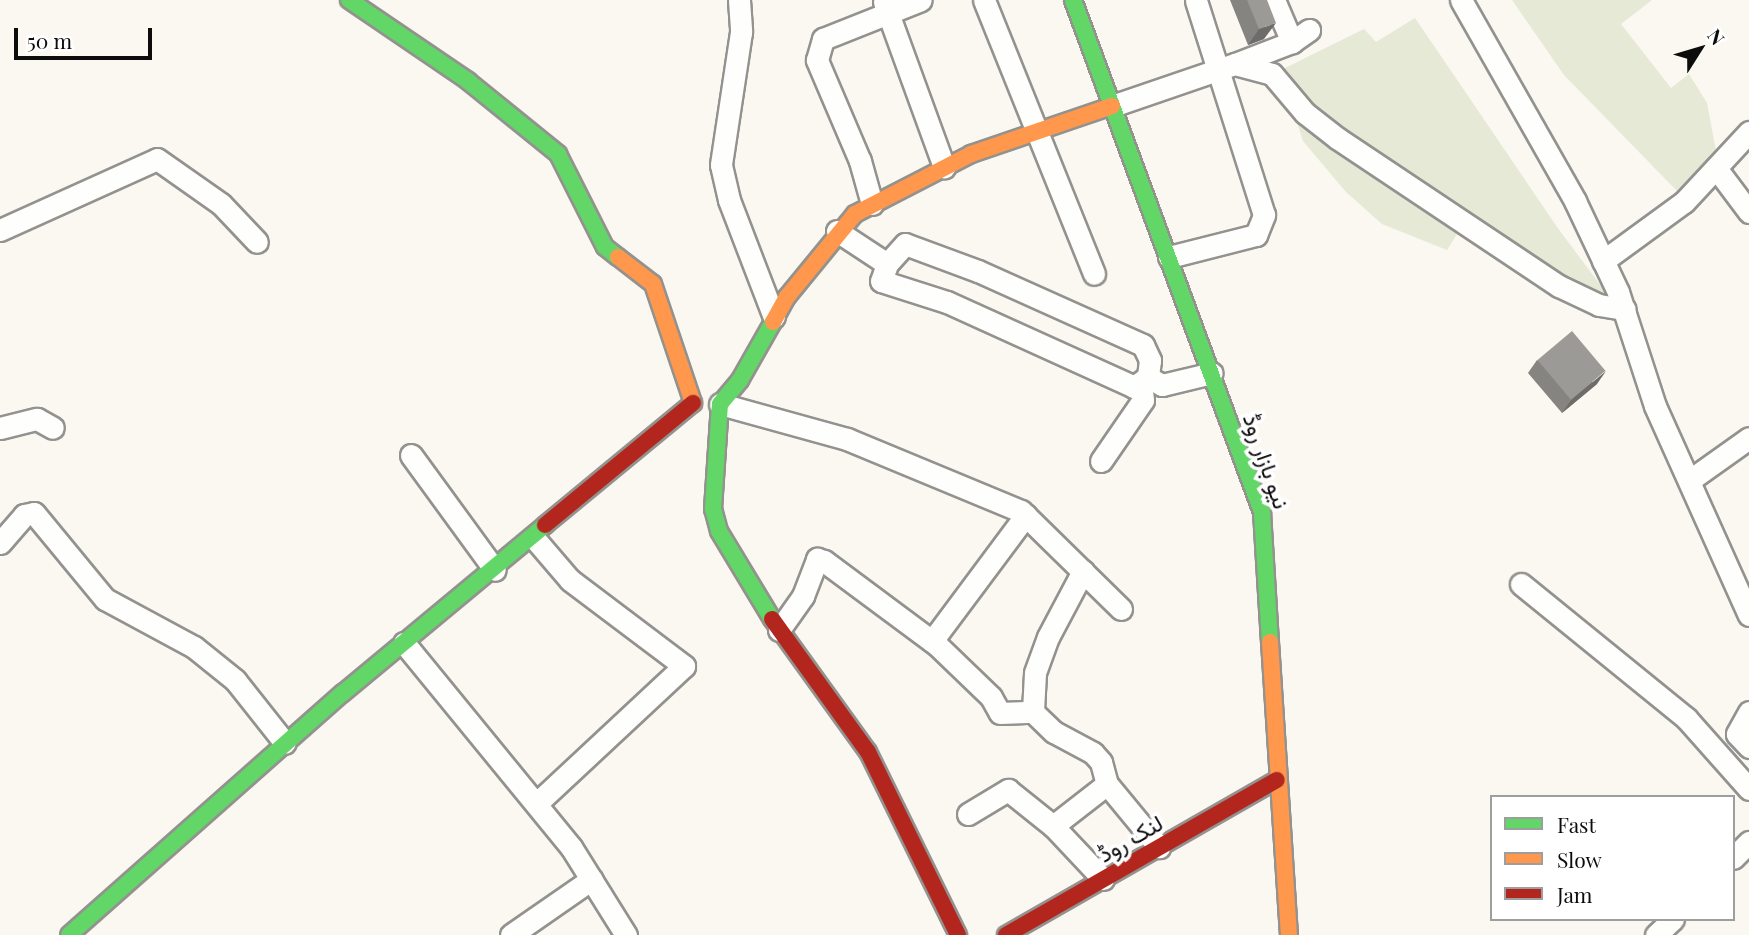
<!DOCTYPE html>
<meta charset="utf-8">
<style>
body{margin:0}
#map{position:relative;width:1749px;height:935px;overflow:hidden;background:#faf8f0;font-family:"Playfair Display",Vazirmatn,serif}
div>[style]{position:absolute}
.cemetery>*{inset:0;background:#e5e9d5}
.roads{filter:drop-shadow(2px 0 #93928f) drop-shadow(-2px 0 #93928f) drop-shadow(0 2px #93928f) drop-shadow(0 -2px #93928f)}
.street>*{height:21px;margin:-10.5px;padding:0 10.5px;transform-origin:10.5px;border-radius:10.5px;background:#fefefd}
.fast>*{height:16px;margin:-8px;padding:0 8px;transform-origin:8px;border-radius:8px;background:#63d668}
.slow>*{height:16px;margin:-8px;padding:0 8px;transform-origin:8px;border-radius:8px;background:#ff974d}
.jam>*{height:16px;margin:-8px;padding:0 8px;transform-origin:8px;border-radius:8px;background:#b3261e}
.wall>*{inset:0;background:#868481}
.shaded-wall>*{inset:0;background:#6d6c69}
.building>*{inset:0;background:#9c9a96;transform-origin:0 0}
span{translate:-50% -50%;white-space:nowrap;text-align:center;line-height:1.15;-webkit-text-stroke:7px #fff;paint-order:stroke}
.street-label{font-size:23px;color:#0c0c0c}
.legend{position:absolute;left:1490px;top:795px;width:245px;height:126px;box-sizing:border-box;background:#fff;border:2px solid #9e9e9e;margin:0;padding:9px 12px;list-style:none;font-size:21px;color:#0c0c0c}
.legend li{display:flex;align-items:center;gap:14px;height:35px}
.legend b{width:35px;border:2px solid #9e9e9e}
.north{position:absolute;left:1665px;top:14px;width:70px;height:70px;-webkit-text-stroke:5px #fff;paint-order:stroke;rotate:53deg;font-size:19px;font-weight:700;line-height:28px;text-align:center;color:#0c0c0c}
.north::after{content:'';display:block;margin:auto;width:24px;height:32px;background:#0c0c0c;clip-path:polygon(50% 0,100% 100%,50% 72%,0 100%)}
.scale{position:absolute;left:14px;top:28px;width:138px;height:32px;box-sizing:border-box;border:4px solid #0c0c0c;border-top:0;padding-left:9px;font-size:21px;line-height:24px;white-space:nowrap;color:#0c0c0c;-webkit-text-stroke:5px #fff;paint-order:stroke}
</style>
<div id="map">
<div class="cemetery">
<i style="clip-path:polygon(1512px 0,1652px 0,1621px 24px,1671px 88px,1689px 74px,1707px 103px,1716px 151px,1678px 192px,1564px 75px)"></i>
<i style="clip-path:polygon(1415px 18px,1557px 227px,1607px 294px,1597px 299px,1465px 217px,1312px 107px,1281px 70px,1364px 29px,1376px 42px)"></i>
<i style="clip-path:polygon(1294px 113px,1312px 133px,1462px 226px,1447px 250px,1382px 224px,1346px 192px,1303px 141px)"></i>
</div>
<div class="roads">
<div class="street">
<i style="left:739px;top:0;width:32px;rotate:86deg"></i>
<i style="left:741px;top:32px;width:134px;rotate:98.6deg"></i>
<i style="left:721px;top:165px;width:36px;rotate:77deg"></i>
<i style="left:729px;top:200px;width:125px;rotate:69deg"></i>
<i style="left:984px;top:0;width:295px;rotate:68.1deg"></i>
<i style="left:1274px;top:0;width:46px;rotate:66.8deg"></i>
<i style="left:1461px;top:0;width:231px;rotate:60.4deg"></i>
<i style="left:1575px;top:201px;width:101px;rotate:64.7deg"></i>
<i style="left:1618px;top:292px;width:120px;rotate:72deg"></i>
<i style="left:1655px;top:406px;width:229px;rotate:65.8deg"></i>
<i style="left:884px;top:2px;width:176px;rotate:70deg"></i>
<i style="left:1235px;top:64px;width:38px;rotate:15deg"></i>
<i style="left:1272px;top:74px;width:51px;rotate:49.8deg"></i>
<i style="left:1305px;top:113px;width:41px;rotate:38deg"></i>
<i style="left:1337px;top:138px;width:267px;rotate:33.7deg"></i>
<i style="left:1559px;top:286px;width:44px;rotate:25.4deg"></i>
<i style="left:1599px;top:305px;width:26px;rotate:9deg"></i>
<i style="left:1112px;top:106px;width:130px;rotate:-18.9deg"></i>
<i style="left:1235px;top:64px;width:61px;rotate:-21.1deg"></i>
<i style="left:1292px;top:42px;width:21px;rotate:-35deg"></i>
<i style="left:1716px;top:168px;width:55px;rotate:53.1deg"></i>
<i style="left:872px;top:204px;width:45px;rotate:-105.6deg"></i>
<i style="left:860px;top:161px;width:110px;rotate:-113.1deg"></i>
<i style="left:817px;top:60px;width:22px;rotate:-74deg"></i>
<i style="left:823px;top:39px;width:105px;rotate:-21.7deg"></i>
<i style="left:0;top:230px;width:172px;rotate:-24.3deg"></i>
<i style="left:157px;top:159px;width:78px;rotate:35.1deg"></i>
<i style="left:221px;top:204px;width:52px;rotate:46.5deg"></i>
<i style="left:837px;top:231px;width:60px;rotate:33.4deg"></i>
<i style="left:887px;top:264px;width:27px;rotate:-48deg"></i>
<i style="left:905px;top:244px;width:78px;rotate:20.3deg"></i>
<i style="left:978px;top:271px;width:181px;rotate:24.2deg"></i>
<i style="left:1143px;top:345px;width:17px;rotate:65deg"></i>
<i style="left:1150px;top:360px;width:17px;rotate:97deg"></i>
<i style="left:1148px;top:377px;width:16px;rotate:30deg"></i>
<i style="left:1162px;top:385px;width:51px;rotate:-13.5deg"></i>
<i style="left:1169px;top:257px;width:90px;rotate:-14.2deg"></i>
<i style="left:1256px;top:235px;width:22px;rotate:-68deg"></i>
<i style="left:1264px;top:215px;width:225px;rotate:-107.6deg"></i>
<i style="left:1603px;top:261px;width:100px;rotate:-36.1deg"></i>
<i style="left:1684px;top:202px;width:96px;rotate:-47.1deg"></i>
<i style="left:887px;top:264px;width:18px;rotate:109deg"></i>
<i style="left:881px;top:281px;width:69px;rotate:17.7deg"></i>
<i style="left:947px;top:302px;width:205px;rotate:24.4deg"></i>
<i style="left:1134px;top:387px;width:17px;rotate:-36deg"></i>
<i style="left:720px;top:404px;width:132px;rotate:15.4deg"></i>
<i style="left:847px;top:439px;width:188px;rotate:22.5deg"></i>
<i style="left:1021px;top:511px;width:140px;rotate:44.4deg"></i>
<i style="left:0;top:428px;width:38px;rotate:-14deg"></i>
<i style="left:37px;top:419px;width:18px;rotate:29deg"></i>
<i style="left:411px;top:455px;width:142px;rotate:53.9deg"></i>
<i style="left:1101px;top:461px;width:74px;rotate:-55.5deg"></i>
<i style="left:1143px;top:400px;width:10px;rotate:-96deg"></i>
<i style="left:1142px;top:390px;width:9px;rotate:-159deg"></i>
<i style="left:1690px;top:480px;width:72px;rotate:-35.4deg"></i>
<i style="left:534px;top:538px;width:55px;rotate:49.4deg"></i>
<i style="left:570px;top:580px;width:143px;rotate:37deg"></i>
<i style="left:684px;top:666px;width:202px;rotate:137deg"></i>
<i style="left:0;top:543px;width:37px;rotate:-49deg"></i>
<i style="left:24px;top:515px;width:10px;rotate:-11deg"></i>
<i style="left:34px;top:513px;width:112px;rotate:50.5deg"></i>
<i style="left:105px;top:599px;width:101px;rotate:28.3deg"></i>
<i style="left:194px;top:647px;width:53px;rotate:38.8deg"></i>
<i style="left:235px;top:680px;width:80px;rotate:51.6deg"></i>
<i style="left:1083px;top:571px;width:75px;rotate:117.9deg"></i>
<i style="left:1048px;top:637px;width:38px;rotate:110deg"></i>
<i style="left:1035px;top:673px;width:39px;rotate:93deg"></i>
<i style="left:1033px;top:712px;width:29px;rotate:44deg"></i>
<i style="left:1054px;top:732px;width:44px;rotate:28.3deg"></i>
<i style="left:1093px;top:753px;width:12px;rotate:48deg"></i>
<i style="left:1101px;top:762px;width:23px;rotate:75deg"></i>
<i style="left:1521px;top:584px;width:213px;rotate:39.1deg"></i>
<i style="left:1686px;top:718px;width:95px;rotate:48.4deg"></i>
<i style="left:779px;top:630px;width:42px;rotate:-54.8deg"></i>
<i style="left:803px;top:596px;width:40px;rotate:-69deg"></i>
<i style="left:817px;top:559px;width:7px;rotate:16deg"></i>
<i style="left:824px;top:561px;width:141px;rotate:36.6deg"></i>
<i style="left:937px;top:645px;width:75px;rotate:43.9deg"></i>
<i style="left:991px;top:697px;width:18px;rotate:61deg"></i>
<i style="left:1000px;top:713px;width:33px;rotate:-2deg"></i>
<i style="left:932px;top:641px;width:157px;rotate:-53.3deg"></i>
<i style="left:404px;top:643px;width:264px;rotate:50.7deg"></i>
<i style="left:571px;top:847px;width:104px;rotate:58deg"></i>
<i style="left:1749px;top:712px;width:25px;rotate:119deg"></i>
<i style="left:1737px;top:734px;width:18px;rotate:47deg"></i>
<i style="left:968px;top:814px;width:47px;rotate:-31deg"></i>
<i style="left:1008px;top:790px;width:58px;rotate:38.7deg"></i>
<i style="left:1733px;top:858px;width:23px;rotate:-45deg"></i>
<i style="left:1103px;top:879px;width:73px;rotate:-133.3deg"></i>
<i style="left:1053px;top:826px;width:68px;rotate:-37.9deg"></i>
<i style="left:1107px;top:784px;width:82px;rotate:50.5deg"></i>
<i style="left:511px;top:935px;width:98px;rotate:-34.7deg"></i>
<i style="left:1656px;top:935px;width:23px;rotate:-43deg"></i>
</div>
<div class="fast">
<i style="left:349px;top:0;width:144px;rotate:34.2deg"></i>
<i style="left:468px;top:81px;width:116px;rotate:39deg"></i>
<i style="left:558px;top:154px;width:104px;rotate:63.2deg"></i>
<i style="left:605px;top:247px;width:16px;rotate:38deg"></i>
<i style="left:1073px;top:0;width:546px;rotate:69.74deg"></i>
<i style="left:1262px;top:512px;width:130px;rotate:86.5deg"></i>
<i style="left:772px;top:619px;width:103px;rotate:-121.1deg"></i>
<i style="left:719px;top:531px;width:23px;rotate:-105deg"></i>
<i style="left:713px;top:509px;width:105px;rotate:-86.2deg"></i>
<i style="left:720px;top:404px;width:31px;rotate:-50deg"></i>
<i style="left:740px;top:380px;width:67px;rotate:-60.4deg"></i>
<i style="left:69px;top:935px;width:366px;rotate:-41.5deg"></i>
<i style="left:343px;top:693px;width:263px;rotate:-39.7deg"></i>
</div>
<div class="slow">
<i style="left:618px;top:257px;width:44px;rotate:37.6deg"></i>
<i style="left:653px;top:284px;width:126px;rotate:71.4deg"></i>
<i style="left:773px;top:322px;width:29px;rotate:-61deg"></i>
<i style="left:787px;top:297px;width:107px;rotate:-50.7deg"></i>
<i style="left:855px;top:214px;width:131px;rotate:-27.3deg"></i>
<i style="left:971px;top:154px;width:149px;rotate:-18.8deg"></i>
<i style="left:1270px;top:642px;width:294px;rotate:86.3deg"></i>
</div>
<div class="jam">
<i style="left:545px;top:525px;width:192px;rotate:-39.5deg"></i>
<i style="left:772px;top:619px;width:164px;rotate:54.2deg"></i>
<i style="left:868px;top:752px;width:204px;rotate:63.8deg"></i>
<i style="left:1006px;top:935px;width:312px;rotate:-29.8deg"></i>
</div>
</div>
<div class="wall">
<i style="clip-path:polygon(1230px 0,1267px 0,1264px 39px,1248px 45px)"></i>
<i style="clip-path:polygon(1537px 360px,1597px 384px,1562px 413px,1528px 373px)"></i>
</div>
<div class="shaded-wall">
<i style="clip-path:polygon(1276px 23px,1264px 39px,1248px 45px,1259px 29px)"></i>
<i style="clip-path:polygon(1606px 371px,1597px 384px,1562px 413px,1571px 400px)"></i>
</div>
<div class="building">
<i style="clip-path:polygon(1247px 0,1267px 0,1276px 23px,1259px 29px)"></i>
<i style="left:1572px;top:331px;width:52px;height:45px;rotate:50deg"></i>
</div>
<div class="street-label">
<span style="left:1267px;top:461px;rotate:71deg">نیو بازار روڈ</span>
<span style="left:1130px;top:838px;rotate:-30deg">لنک روڈ</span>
</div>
<ul class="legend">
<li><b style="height:9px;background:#63d668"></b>Fast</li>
<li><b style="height:9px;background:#ff974d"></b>Slow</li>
<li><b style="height:9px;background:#b3261e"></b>Jam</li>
</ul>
<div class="north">N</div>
<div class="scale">50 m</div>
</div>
